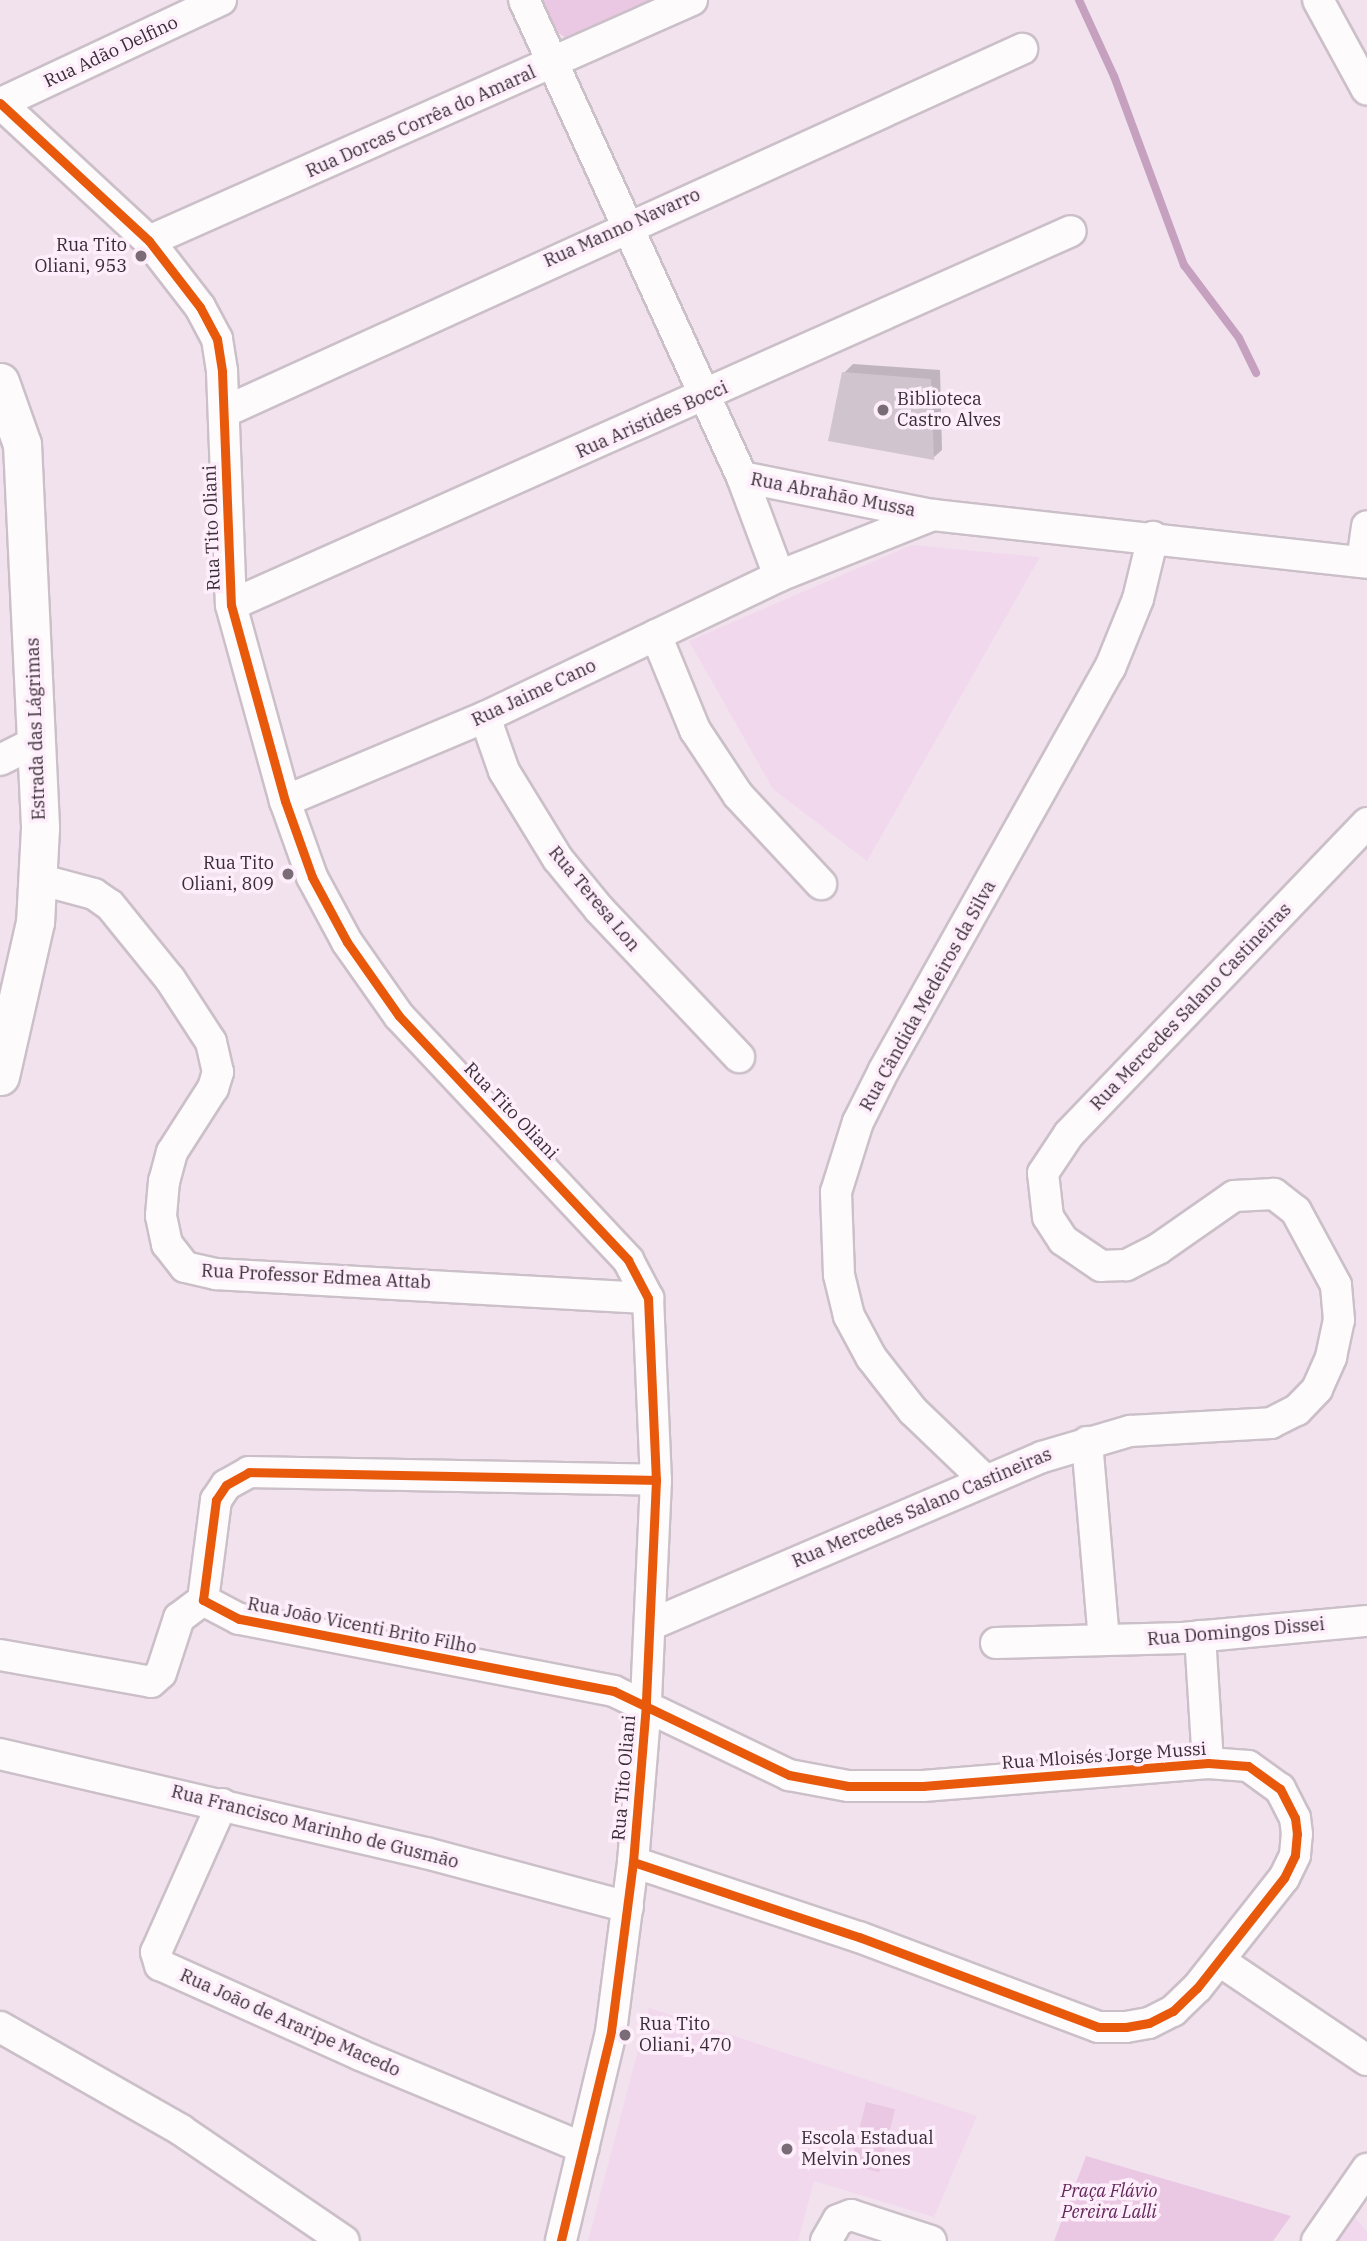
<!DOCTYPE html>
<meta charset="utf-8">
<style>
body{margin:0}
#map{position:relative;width:1367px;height:2241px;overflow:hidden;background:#f1e2ee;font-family:"IBM Plex Serif",serif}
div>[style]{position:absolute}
.built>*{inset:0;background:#f1d8ec}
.green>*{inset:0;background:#eac8e3;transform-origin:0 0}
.shadow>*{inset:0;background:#0003}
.stream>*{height:8px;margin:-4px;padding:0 4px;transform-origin:4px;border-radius:4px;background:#c6a0bf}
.building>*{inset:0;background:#d0c4ce}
.roads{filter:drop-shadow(2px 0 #cbbfc8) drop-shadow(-2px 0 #cbbfc8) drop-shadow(0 2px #cbbfc8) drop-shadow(0 -2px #cbbfc8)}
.minor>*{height:30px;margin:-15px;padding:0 15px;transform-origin:15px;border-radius:15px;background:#fdfbfc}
.major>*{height:37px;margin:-18.5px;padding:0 18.5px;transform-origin:18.5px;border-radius:18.5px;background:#fdfbfc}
.cycleway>*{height:9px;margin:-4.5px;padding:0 4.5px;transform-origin:4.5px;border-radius:4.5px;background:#e8590c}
.dots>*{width:19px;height:19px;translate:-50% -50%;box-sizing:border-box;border:4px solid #feedfa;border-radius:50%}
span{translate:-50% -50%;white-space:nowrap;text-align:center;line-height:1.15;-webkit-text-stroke:7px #feedfa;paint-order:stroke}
.street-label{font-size:18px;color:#382d36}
.poi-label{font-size:18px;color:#382d36}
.right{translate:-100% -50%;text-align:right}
.left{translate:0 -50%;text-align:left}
.park-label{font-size:18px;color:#63285a;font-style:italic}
</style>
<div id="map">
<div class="built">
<i style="clip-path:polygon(912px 545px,1040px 557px,867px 861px,773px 789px,689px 641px)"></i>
<i style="clip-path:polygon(649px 2008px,977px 2116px,934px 2217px,814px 2181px,798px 2241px,588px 2241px)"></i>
<i style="clip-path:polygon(1345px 2205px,1367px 2232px,1367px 2241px,1324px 2241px)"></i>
</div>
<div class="green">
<i style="clip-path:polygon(542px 0,671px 0,570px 41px,557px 32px)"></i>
<i style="left:866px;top:2102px;width:30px;height:65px;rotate:14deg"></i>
<i style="clip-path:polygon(1086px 2156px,1291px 2216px,1273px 2241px,1054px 2241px)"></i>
</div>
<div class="shadow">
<i style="clip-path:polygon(853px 364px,940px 370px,942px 450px,933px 458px,844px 373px)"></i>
</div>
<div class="stream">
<i style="left:1079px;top:0;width:84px;rotate:65.3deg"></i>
<i style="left:1114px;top:76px;width:202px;rotate:69.7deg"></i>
<i style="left:1184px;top:265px;width:91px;rotate:53deg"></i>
<i style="left:1239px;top:338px;width:39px;rotate:64deg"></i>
</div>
<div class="building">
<i style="clip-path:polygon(842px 372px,931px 379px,934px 460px,828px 441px)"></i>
</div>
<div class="roads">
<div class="minor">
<i style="left:524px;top:0;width:524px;rotate:65.44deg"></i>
<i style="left:742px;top:477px;width:195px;rotate:11.3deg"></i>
<i style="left:933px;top:515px;width:437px;rotate:6.3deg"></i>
<i style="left:1318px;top:0;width:102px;rotate:61.4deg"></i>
<i style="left:0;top:103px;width:203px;rotate:42.8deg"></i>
<i style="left:149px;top:241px;width:83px;rotate:52.3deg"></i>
<i style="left:200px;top:307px;width:36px;rotate:62deg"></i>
<i style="left:217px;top:339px;width:33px;rotate:81deg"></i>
<i style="left:222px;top:372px;width:233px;rotate:87.8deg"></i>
<i style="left:231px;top:605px;width:203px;rotate:74.6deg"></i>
<i style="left:285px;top:801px;width:81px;rotate:70.4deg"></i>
<i style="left:312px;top:877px;width:74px;rotate:61.7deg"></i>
<i style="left:347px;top:942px;width:90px;rotate:54.9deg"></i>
<i style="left:399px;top:1016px;width:335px;rotate:46.8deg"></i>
<i style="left:628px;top:1260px;width:43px;rotate:62.2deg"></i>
<i style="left:648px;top:1298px;width:182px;rotate:87.5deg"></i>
<i style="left:656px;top:1480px;width:224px;rotate:92.6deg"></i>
<i style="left:646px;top:1704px;width:159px;rotate:94.7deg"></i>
<i style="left:633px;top:1862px;width:171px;rotate:97.4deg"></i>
<i style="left:611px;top:2032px;width:215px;rotate:103.5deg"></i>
<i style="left:1px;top:103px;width:243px;rotate:-25.1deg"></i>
<i style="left:149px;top:241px;width:594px;rotate:-23.93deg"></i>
<i style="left:224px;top:412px;width:877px;rotate:-24.46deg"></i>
<i style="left:742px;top:477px;width:106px;rotate:69.5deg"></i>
<i style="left:1362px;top:562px;width:36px;rotate:-82deg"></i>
<i style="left:231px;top:605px;width:919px;rotate:-24deg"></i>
<i style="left:656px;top:635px;width:103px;rotate:67.7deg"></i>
<i style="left:695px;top:730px;width:78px;rotate:56.5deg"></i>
<i style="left:738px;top:795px;width:122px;rotate:47deg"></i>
<i style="left:485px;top:717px;width:57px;rotate:70.6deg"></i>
<i style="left:504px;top:771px;width:103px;rotate:58.5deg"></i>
<i style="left:558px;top:859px;width:65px;rotate:50.6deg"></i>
<i style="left:599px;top:909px;width:204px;rotate:46.6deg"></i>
<i style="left:0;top:760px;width:42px;rotate:-26.6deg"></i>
<i style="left:285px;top:801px;width:217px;rotate:-22.8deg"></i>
<i style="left:485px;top:717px;width:326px;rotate:-25.6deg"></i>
<i style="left:779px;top:576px;width:166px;rotate:-21.6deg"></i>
<i style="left:38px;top:879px;width:58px;rotate:15deg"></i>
<i style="left:94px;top:894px;width:19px;rotate:35deg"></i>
<i style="left:110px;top:905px;width:95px;rotate:51deg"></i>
<i style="left:170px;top:979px;width:75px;rotate:56.9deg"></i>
<i style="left:211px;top:1042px;width:31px;rotate:77deg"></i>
<i style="left:218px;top:1072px;width:17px;rotate:107deg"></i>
<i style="left:213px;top:1088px;width:76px;rotate:122.6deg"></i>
<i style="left:172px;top:1152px;width:30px;rotate:105deg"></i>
<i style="left:164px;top:1181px;width:35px;rotate:95deg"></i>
<i style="left:161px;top:1216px;width:29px;rotate:78deg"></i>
<i style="left:167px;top:1244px;width:29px;rotate:52deg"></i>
<i style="left:185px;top:1267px;width:32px;rotate:13deg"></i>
<i style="left:216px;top:1274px;width:433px;rotate:3.2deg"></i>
<i style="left:1087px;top:1442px;width:198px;rotate:85.1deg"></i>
<i style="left:984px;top:1479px;width:98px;rotate:-136.2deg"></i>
<i style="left:913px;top:1411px;width:68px;rotate:-127.9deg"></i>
<i style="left:871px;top:1357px;width:47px;rotate:-118.2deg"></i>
<i style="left:849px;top:1316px;width:42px;rotate:-103.7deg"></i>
<i style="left:839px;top:1275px;width:83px;rotate:-92.1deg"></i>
<i style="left:836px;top:1192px;width:73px;rotate:-72.6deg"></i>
<i style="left:858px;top:1122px;width:58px;rotate:-63.4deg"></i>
<i style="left:884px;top:1070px;width:461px;rotate:-60.7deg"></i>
<i style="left:1110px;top:668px;width:74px;rotate:-67.9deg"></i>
<i style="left:1138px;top:599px;width:64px;rotate:-76.4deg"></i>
<i style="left:650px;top:1625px;width:426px;rotate:-23.2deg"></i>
<i style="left:1042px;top:1457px;width:92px;rotate:-16.5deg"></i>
<i style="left:1130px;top:1431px;width:141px;rotate:-3.2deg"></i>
<i style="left:1271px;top:1423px;width:29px;rotate:-27deg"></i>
<i style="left:1297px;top:1410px;width:29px;rotate:-46deg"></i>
<i style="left:1317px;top:1389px;width:35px;rotate:-66deg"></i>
<i style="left:1331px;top:1357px;width:38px;rotate:-78deg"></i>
<i style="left:1339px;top:1320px;width:35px;rotate:-95deg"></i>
<i style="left:1336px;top:1285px;width:84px;rotate:-118.4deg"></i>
<i style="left:1296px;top:1211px;width:28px;rotate:-142deg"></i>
<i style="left:1274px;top:1194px;width:40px;rotate:177.1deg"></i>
<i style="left:1234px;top:1196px;width:93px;rotate:145.1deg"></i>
<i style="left:1158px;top:1249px;width:36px;rotate:153deg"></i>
<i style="left:1126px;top:1265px;width:25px;rotate:178deg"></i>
<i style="left:1101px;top:1266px;width:46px;rotate:-145.6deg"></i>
<i style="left:1063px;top:1240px;width:27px;rotate:-123deg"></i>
<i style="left:1048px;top:1217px;width:44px;rotate:-96.5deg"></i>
<i style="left:1043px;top:1173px;width:47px;rotate:-56.3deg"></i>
<i style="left:1069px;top:1134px;width:431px;rotate:-46.2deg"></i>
<i style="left:1200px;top:1636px;width:127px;rotate:86.4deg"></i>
<i style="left:996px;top:1643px;width:187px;rotate:-1.5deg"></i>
<i style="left:1183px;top:1638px;width:185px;rotate:-5.3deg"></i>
<i style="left:0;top:1655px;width:153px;rotate:10.1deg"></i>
<i style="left:151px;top:1682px;width:13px;rotate:-42deg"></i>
<i style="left:161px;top:1673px;width:58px;rotate:-71.9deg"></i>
<i style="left:179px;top:1618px;width:30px;rotate:-37deg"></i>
<i style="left:0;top:1754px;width:437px;rotate:13.1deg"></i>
<i style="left:426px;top:1853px;width:209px;rotate:15deg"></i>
<i style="left:222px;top:1804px;width:162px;rotate:114deg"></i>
<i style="left:156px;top:1952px;width:14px;rotate:73deg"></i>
<i style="left:160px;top:1965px;width:219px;rotate:24.2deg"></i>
<i style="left:360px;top:2055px;width:242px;rotate:22.6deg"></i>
<i style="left:633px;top:1862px;width:238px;rotate:18.4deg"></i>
<i style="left:859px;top:1937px;width:255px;rotate:20.6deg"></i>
<i style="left:1098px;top:2027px;width:28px"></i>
<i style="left:1126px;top:2027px;width:23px;rotate:-10deg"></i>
<i style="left:1149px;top:2023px;width:27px;rotate:-27deg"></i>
<i style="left:1173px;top:2011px;width:33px;rotate:-44deg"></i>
<i style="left:1197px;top:1988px;width:140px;rotate:-51.7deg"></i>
<i style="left:1284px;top:1878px;width:25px;rotate:-64deg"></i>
<i style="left:1295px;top:1855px;width:21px;rotate:-85deg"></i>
<i style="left:1297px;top:1834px;width:16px;rotate:-97deg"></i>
<i style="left:1295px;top:1818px;width:33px;rotate:-117deg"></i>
<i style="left:1280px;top:1789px;width:39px;rotate:-144deg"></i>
<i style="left:1248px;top:1766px;width:40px;rotate:-175.7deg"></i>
<i style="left:1208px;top:1763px;width:286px;rotate:175.4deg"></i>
<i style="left:923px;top:1786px;width:75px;rotate:180deg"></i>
<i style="left:848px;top:1786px;width:60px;rotate:-169.4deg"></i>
<i style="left:789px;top:1775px;width:194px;rotate:-154.4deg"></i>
<i style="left:614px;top:1691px;width:382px;rotate:-169.1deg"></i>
<i style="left:239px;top:1619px;width:41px;rotate:-152.2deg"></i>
<i style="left:203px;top:1600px;width:101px;rotate:-82.6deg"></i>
<i style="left:216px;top:1500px;width:18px;rotate:-56deg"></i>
<i style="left:226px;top:1485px;width:26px;rotate:-29deg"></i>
<i style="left:249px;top:1472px;width:407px;rotate:1.1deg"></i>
<i style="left:1220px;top:1961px;width:177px;rotate:34deg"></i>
<i style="left:0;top:2027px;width:208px;rotate:29.6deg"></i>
<i style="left:181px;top:2130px;width:197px;rotate:34.3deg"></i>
<i style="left:826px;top:2241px;width:24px;rotate:-60deg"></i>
<i style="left:838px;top:2220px;width:14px;rotate:-21deg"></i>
<i style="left:851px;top:2215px;width:84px;rotate:18deg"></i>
<i style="left:1317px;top:2241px;width:88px;rotate:-55.2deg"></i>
</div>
<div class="major">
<i style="left:0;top:382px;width:66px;rotate:70.5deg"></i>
<i style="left:22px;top:444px;width:384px;rotate:87.3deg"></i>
<i style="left:40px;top:828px;width:94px;rotate:93deg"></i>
<i style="left:35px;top:922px;width:158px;rotate:102.8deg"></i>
</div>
</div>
<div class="cycleway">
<i style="left:0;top:103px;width:203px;rotate:42.8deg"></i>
<i style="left:149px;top:241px;width:83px;rotate:52.3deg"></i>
<i style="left:200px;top:307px;width:36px;rotate:62deg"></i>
<i style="left:217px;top:339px;width:33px;rotate:81deg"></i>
<i style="left:222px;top:372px;width:233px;rotate:87.8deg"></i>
<i style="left:231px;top:605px;width:203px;rotate:74.6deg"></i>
<i style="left:285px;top:801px;width:81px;rotate:70.4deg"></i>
<i style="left:312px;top:877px;width:74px;rotate:61.7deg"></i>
<i style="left:347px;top:942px;width:90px;rotate:54.9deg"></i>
<i style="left:399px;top:1016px;width:335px;rotate:46.8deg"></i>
<i style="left:628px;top:1260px;width:43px;rotate:62.2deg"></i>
<i style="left:648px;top:1298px;width:182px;rotate:87.5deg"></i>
<i style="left:656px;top:1480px;width:224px;rotate:92.6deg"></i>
<i style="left:646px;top:1704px;width:159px;rotate:94.7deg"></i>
<i style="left:633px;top:1862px;width:171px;rotate:97.4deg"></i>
<i style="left:611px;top:2032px;width:215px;rotate:103.5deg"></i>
<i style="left:633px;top:1862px;width:238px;rotate:18.4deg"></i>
<i style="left:859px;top:1937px;width:255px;rotate:20.6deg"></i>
<i style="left:1098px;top:2027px;width:28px"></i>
<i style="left:1126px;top:2027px;width:23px;rotate:-10deg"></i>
<i style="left:1149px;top:2023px;width:27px;rotate:-27deg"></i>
<i style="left:1173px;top:2011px;width:33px;rotate:-44deg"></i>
<i style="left:1197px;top:1988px;width:140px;rotate:-51.7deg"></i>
<i style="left:1284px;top:1878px;width:25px;rotate:-64deg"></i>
<i style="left:1295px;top:1855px;width:21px;rotate:-85deg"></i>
<i style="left:1297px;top:1834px;width:16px;rotate:-97deg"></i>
<i style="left:1295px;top:1818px;width:33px;rotate:-117deg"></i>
<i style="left:1280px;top:1789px;width:39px;rotate:-144deg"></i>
<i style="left:1248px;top:1766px;width:40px;rotate:-175.7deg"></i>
<i style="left:1208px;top:1763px;width:286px;rotate:175.4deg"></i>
<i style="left:923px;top:1786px;width:75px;rotate:180deg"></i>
<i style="left:848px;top:1786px;width:60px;rotate:-169.4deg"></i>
<i style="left:789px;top:1775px;width:194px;rotate:-154.4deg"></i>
<i style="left:614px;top:1691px;width:382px;rotate:-169.1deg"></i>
<i style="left:239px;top:1619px;width:41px;rotate:-152.2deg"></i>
<i style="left:203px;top:1600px;width:101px;rotate:-82.6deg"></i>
<i style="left:216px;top:1500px;width:18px;rotate:-56deg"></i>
<i style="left:226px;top:1485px;width:26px;rotate:-29deg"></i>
<i style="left:249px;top:1472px;width:407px;rotate:1.1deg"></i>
</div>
<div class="dots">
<i style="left:141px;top:256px;background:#796c76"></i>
<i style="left:883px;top:410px;background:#796c76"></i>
<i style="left:288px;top:874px;background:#796c76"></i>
<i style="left:625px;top:2035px;background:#796c76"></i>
<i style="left:787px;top:2149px;background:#796c76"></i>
</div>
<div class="street-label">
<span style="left:111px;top:52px;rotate:-25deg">Rua Adão Delfino</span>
<span style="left:421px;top:122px;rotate:-24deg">Rua Dorcas Corrêa do Amaral</span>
<span style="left:622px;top:228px;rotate:-24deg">Rua Manno Navarro</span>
<span style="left:652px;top:420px;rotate:-24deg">Rua Aristides Bocci</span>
<span style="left:833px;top:495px;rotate:11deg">Rua Abrahão Mussa</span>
<span style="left:212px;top:528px;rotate:-92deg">Rua Tito Oliani</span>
<span style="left:534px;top:693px;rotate:-25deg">Rua Jaime Cano</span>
<span style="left:36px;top:729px;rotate:-92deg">Estrada das Lágrimas</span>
<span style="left:594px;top:899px;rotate:50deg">Rua Teresa Lon</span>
<span style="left:928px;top:996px;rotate:-61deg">Rua Cândida Medeiros da Silva</span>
<span style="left:1191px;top:1007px;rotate:-46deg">Rua Mercedes Salano Castineiras</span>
<span style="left:511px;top:1111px;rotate:46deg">Rua Tito Oliani</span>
<span style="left:316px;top:1277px;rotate:3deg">Rua Professor Edmea Attab</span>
<span style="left:922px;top:1508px;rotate:-23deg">Rua Mercedes Salano Castineiras</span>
<span style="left:362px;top:1626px;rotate:11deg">Rua João Vicenti Brito Filho</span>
<span style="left:1236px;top:1632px;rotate:-5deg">Rua Domingos Dissei</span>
<span style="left:1104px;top:1756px;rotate:-4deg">Rua Mloisés Jorge Mussi</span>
<span style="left:624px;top:1778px;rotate:-85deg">Rua Tito Oliani</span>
<span style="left:315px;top:1827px;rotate:14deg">Rua Francisco Marinho de Gusmão</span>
<span style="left:290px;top:2023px;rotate:24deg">Rua João de Araripe Macedo</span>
</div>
<div class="poi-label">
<span class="right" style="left:127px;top:256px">Rua Tito<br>Oliani, 953</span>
<span class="left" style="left:897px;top:410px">Biblioteca<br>Castro Alves</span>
<span class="right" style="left:274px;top:874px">Rua Tito<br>Oliani, 809</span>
<span class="left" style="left:639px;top:2035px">Rua Tito<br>Oliani, 470</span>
<span class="left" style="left:801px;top:2149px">Escola Estadual<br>Melvin Jones</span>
</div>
<div class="park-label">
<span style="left:1109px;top:2202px">Praça Flávio<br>Pereira Lalli</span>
</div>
</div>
